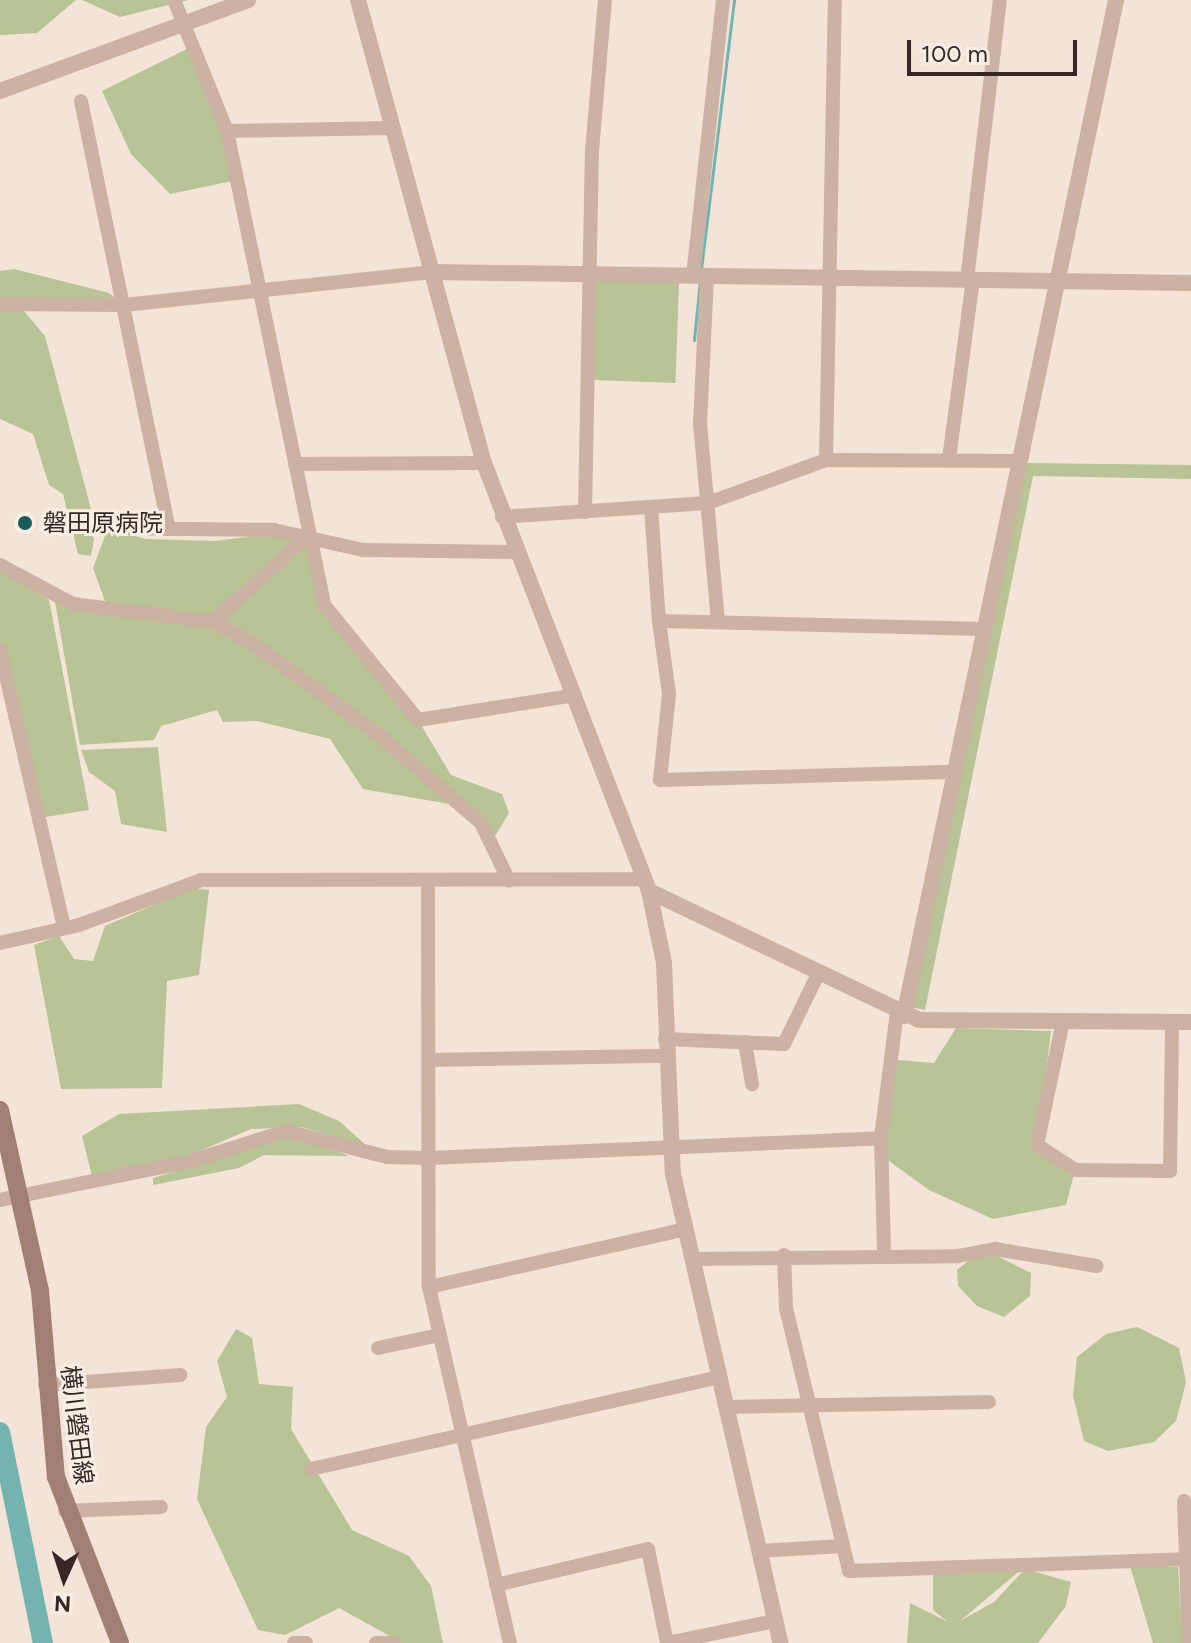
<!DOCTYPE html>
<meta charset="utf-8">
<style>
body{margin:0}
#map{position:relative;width:1191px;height:1643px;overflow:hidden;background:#f3e4d7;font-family:Figtree,"Noto Sans JP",sans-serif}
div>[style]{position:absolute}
.green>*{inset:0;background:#b8c396;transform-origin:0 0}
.stream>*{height:3px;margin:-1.5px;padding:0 1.5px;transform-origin:1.5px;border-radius:1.5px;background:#73b3b1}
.river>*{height:20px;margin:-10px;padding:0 10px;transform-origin:10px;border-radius:10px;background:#73b3b1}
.minor>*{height:14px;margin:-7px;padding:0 7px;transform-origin:7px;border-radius:7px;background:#ccb2a2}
.tertiary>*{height:16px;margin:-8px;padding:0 8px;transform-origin:8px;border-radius:8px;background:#ccb2a2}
.secondary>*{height:18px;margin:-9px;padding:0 9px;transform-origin:9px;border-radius:9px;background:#a08073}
.dots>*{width:22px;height:22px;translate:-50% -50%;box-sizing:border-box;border:4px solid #fbeee4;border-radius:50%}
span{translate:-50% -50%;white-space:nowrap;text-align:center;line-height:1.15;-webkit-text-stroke:6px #fbeee4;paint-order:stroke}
.poi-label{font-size:24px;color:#362925}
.left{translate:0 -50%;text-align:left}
.street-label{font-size:24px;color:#362925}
.north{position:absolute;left:24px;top:1539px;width:80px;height:80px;-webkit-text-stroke:6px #fbeee4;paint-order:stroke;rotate:183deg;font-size:22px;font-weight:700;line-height:32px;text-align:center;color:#362925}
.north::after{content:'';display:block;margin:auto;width:28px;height:36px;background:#362925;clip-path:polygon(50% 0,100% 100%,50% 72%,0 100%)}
.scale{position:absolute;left:907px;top:40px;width:170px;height:36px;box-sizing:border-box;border:4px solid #362925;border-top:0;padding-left:10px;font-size:24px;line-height:28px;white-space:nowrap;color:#362925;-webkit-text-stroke:6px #fbeee4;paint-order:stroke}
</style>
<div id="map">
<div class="green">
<i style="clip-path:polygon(0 0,76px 0,37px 33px,0 35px)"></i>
<i style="clip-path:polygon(82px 0,188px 0,120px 17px)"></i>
<i style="clip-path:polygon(191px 47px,237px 180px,170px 194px,131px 154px,102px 91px)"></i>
<i style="clip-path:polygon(14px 269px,109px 293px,124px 305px,19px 305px,45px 336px,96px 528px,91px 556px,78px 554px,63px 494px,49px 485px,33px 434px,0 419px,0 271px)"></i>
<i style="left:679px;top:283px;width:100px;height:83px;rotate:92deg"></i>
<i style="clip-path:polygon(1024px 463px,1191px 465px,1191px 479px,1033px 476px,925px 1010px,905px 1006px)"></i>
<i style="clip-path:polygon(108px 528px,145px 539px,214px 541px,315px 529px,324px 605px,418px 720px,451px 775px,502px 794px,509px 813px,495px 836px,461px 806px,363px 789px,330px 739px,257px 721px,223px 722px,217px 710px,161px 726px,154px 740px,80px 745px,54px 596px,109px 612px,93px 568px)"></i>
<i style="clip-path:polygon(0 567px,49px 600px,89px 810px,39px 818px,0 650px)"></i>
<i style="clip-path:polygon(158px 747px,158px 748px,167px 832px,121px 824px,115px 791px,89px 772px,81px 750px)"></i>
<i style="clip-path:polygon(193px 888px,209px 890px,199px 975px,167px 981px,162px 1088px,61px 1089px,34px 945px,59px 936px,74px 959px,93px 961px,105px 926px)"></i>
<i style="clip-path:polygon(956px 1028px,1051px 1031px,1037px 1145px,1075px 1170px,1066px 1205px,993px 1219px,929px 1190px,882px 1156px,897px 1060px,934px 1063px)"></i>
<i style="clip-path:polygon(299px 1104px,339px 1121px,367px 1146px,301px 1127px,251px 1129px,188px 1156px,92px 1176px,82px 1136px,119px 1114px)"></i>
<i style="clip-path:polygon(294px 1135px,349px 1156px,264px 1155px,239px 1168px,153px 1185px,153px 1178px)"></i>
<i style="clip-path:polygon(983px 1249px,1031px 1273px,1030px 1296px,1004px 1317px,977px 1306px,958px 1286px,957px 1270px)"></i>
<i style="clip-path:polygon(1137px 1327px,1179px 1348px,1186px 1382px,1176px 1421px,1154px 1442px,1108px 1451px,1084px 1441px,1073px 1395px,1077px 1357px,1106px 1334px)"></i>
<i style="clip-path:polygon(236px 1329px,252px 1338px,259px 1384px,293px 1387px,291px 1429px,352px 1530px,409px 1556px,431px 1586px,443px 1643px,382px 1643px,397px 1640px,339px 1608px,285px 1635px,258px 1630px,197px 1499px,206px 1427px,227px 1397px,217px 1361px)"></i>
<i style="clip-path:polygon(1130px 1566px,1178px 1567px,1183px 1643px,1153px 1643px)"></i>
<i style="clip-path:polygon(1022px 1569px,960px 1621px,994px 1602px,1025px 1569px,1071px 1582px,1066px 1606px,1038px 1643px,907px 1643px,910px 1603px,948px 1622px,933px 1610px,933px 1572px)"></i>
</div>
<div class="stream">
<i style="left:701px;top:269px;width:271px;rotate:-83deg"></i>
<i style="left:694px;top:340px;width:60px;rotate:-84.3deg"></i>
<i style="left:42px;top:1637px;width:7px;rotate:56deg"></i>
</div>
<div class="river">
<i style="left:0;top:1432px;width:215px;rotate:78.5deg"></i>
</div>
<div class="minor">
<i style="left:174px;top:0;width:141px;rotate:68deg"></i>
<i style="left:227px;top:131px;width:484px;rotate:78.4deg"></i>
<i style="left:324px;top:605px;width:149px;rotate:50.7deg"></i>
<i style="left:418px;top:720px;width:159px;rotate:-9deg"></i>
<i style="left:81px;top:101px;width:437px;rotate:78.4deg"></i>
<i style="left:227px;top:131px;width:165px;rotate:-1deg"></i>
<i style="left:693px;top:276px;width:278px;rotate:-83.8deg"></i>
<i style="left:707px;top:276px;width:147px;rotate:92.7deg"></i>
<i style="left:700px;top:423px;width:200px;rotate:84.8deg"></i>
<i style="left:967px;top:280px;width:282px;rotate:-83.3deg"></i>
<i style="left:0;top:304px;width:124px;rotate:0.5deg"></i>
<i style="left:124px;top:305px;width:310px;rotate:-6.1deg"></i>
<i style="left:949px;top:459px;width:181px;rotate:-82.4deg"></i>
<i style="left:826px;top:460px;width:460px;rotate:-88.9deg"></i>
<i style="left:295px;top:464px;width:189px;rotate:-0.3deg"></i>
<i style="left:651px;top:507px;width:114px;rotate:86deg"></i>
<i style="left:659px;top:621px;width:325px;rotate:1.4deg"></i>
<i style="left:585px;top:512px;width:361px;rotate:-88.9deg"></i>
<i style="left:592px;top:151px;width:152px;rotate:-85.1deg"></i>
<i style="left:502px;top:517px;width:206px;rotate:-3.9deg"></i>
<i style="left:708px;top:503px;width:126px;rotate:-20deg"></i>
<i style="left:826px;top:460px;width:194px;rotate:0.3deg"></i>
<i style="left:96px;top:528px;width:178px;rotate:0.6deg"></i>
<i style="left:274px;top:530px;width:91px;rotate:12.7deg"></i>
<i style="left:363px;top:550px;width:151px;rotate:0.8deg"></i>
<i style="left:0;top:565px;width:83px;rotate:28.1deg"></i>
<i style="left:73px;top:604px;width:141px;rotate:7.3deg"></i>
<i style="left:213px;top:622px;width:41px;rotate:27.8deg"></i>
<i style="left:249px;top:641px;width:162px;rotate:35.9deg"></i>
<i style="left:380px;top:736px;width:133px;rotate:40.7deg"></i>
<i style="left:481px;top:823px;width:64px;rotate:64.2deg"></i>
<i style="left:659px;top:621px;width:74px;rotate:82.2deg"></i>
<i style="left:669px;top:694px;width:86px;rotate:96deg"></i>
<i style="left:660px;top:780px;width:294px;rotate:-1.6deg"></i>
<i style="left:213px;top:622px;width:130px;rotate:-42.2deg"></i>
<i style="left:0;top:650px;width:285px;rotate:77deg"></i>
<i style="left:428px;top:882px;width:405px;rotate:89.9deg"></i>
<i style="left:429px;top:1287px;width:365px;rotate:77.2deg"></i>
<i style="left:0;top:943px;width:81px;rotate:-12.8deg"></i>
<i style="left:79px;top:925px;width:130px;rotate:-20.2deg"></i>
<i style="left:201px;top:880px;width:442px;rotate:-0.1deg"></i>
<i style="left:1063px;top:1021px;width:127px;rotate:101.8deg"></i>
<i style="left:1037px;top:1145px;width:45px;rotate:33.3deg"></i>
<i style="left:1075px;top:1170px;width:95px;rotate:0.6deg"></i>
<i style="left:1170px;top:1171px;width:149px;rotate:-89.2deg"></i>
<i style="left:665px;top:1039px;width:119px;rotate:2.4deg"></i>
<i style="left:784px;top:1044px;width:78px;rotate:-64.1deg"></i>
<i style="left:745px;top:1042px;width:43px;rotate:80.5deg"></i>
<i style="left:429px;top:1060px;width:237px;rotate:-1deg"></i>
<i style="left:0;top:1200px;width:195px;rotate:-11.5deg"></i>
<i style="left:191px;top:1161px;width:100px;rotate:-17.5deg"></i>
<i style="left:286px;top:1131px;width:104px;rotate:14.4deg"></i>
<i style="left:387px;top:1157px;width:42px;rotate:1.4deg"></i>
<i style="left:429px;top:1158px;width:452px;rotate:-2.5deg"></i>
<i style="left:884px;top:1252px;width:114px;rotate:-91.5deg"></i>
<i style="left:881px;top:1138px;width:127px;rotate:-82.8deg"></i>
<i style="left:784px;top:1255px;width:53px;rotate:87.8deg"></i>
<i style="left:786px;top:1308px;width:270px;rotate:76.5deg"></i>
<i style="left:849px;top:1571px;width:342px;rotate:-2deg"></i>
<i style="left:692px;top:1259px;width:266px;rotate:-0.6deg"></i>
<i style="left:958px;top:1256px;width:38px;rotate:-11deg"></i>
<i style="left:995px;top:1249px;width:103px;rotate:9.5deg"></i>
<i style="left:429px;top:1287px;width:263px;rotate:-12.7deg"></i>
<i style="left:378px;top:1348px;width:62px;rotate:-12deg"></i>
<i style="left:45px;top:1385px;width:136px;rotate:-4.2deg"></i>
<i style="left:726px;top:1407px;width:263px;rotate:-1.1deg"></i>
<i style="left:311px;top:1469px;width:418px;rotate:-12.7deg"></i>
<i style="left:1184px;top:1501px;width:142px;rotate:88deg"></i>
<i style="left:65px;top:1511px;width:96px;rotate:-2.4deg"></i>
<i style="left:759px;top:1551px;width:84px;rotate:-3.4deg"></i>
<i style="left:496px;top:1585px;width:156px;rotate:-13.3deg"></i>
<i style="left:648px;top:1549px;width:96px;rotate:78.6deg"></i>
<i style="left:667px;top:1643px;width:110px;rotate:-11.5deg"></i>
<i style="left:294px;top:1643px;width:12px"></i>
<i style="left:376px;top:1643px;width:18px"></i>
</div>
<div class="tertiary">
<i style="left:358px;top:0;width:480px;rotate:74.8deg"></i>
<i style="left:484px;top:463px;width:459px;rotate:68.9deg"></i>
<i style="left:649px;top:891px;width:74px;rotate:78.2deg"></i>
<i style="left:664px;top:963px;width:211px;rotate:87.6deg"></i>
<i style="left:673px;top:1174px;width:481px;rotate:77.1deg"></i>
<i style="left:0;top:91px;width:264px;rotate:-20.1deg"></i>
<i style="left:432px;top:272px;width:759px;rotate:0.83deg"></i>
<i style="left:649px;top:891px;width:299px;rotate:25.5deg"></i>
<i style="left:919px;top:1020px;width:272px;rotate:0.4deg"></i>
<i style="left:904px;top:1016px;width:1038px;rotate:-78.21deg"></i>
</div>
<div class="secondary">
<i style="left:0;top:1110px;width:185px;rotate:77.5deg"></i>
<i style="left:40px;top:1291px;width:187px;rotate:85.1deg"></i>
<i style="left:56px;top:1477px;width:178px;rotate:68.9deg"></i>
</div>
<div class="dots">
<i style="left:25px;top:523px;background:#175b5b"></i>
</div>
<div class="poi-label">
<span class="left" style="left:43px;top:523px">磐田原病院</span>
</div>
<div class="street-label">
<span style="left:77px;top:1425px;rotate:83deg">横川磐田線</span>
</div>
<div class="north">N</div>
<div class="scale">100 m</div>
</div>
